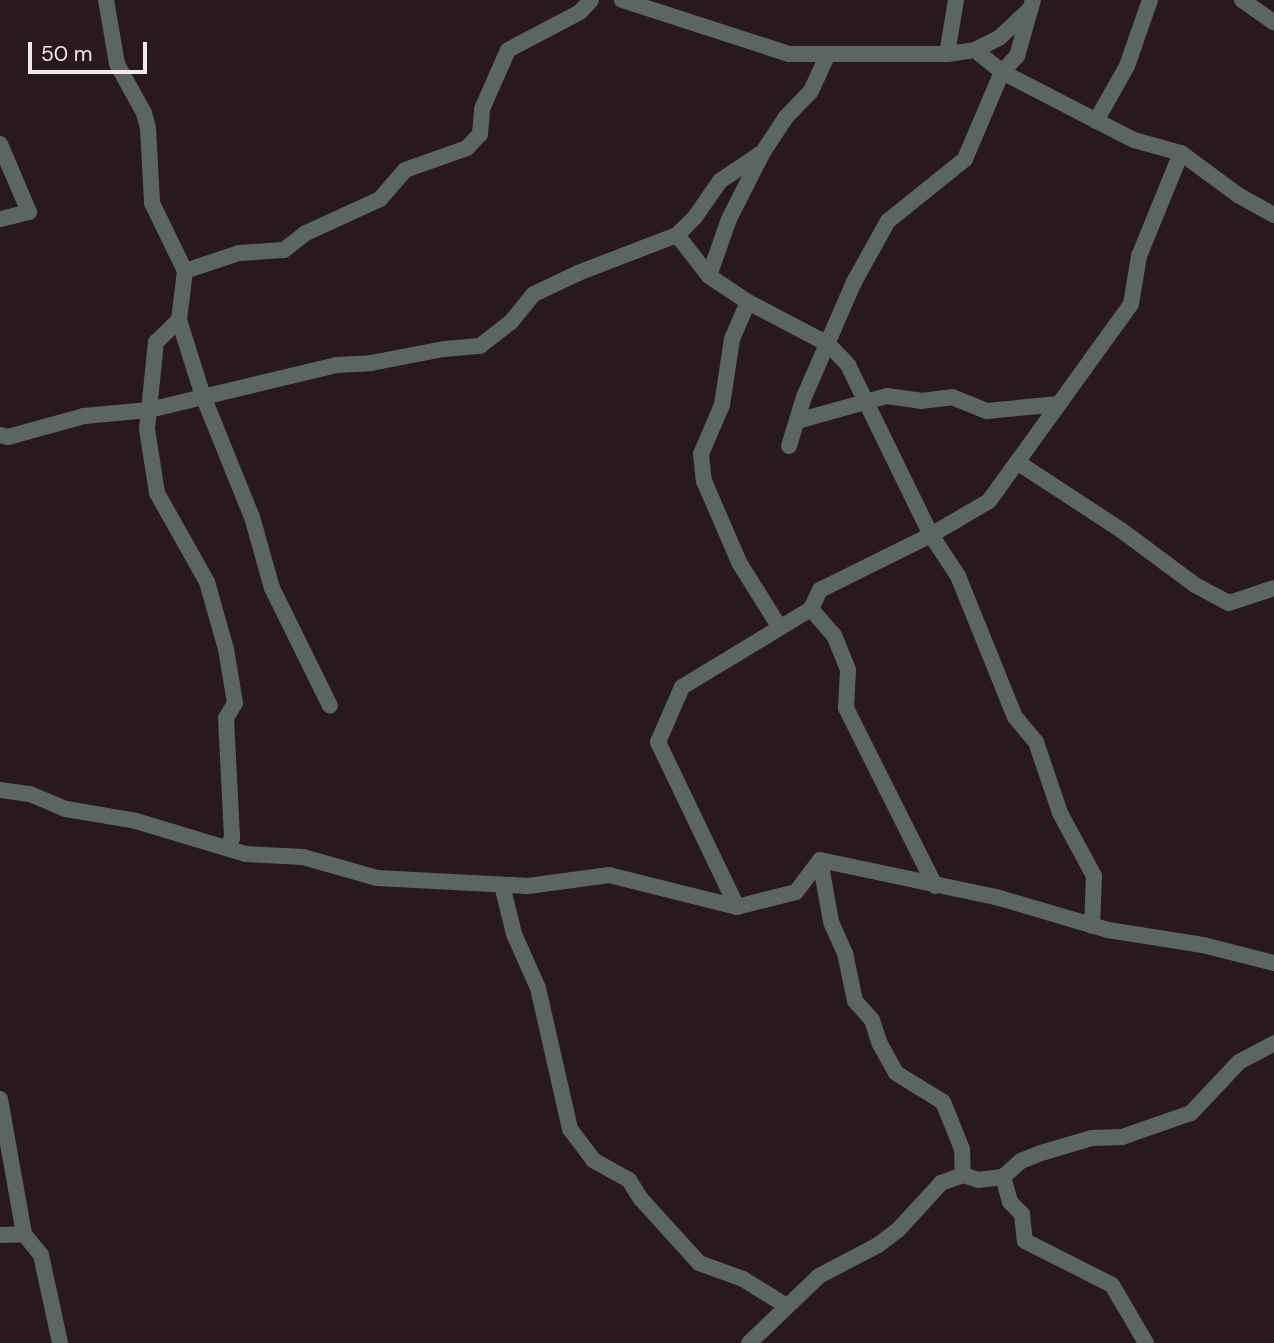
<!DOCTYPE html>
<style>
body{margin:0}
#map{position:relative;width:1274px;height:1343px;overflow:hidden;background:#28191e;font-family:"DM Sans",sans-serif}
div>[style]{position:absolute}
.minor>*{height:16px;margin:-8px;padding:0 8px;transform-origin:8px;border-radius:8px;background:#5c6564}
span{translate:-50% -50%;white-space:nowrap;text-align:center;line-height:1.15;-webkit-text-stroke:6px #28191e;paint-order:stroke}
.scale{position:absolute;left:28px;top:42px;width:119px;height:32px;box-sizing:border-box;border:4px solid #f3e8eb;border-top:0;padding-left:9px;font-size:21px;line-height:24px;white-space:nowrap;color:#f3e8eb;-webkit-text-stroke:5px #28191e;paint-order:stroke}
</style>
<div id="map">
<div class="minor">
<i style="left:106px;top:0;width:65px;rotate:80.2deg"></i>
<i style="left:117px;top:64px;width:56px;rotate:61.1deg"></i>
<i style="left:144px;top:113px;width:16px;rotate:75deg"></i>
<i style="left:148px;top:128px;width:75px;rotate:86.9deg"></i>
<i style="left:152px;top:203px;width:76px;rotate:64.1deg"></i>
<i style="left:185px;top:271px;width:49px;rotate:97deg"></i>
<i style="left:179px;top:320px;width:80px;rotate:72.5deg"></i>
<i style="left:203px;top:396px;width:131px;rotate:68deg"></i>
<i style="left:252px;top:517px;width:74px;rotate:74.3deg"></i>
<i style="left:272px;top:588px;width:131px;rotate:63.8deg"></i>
<i style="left:622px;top:0;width:176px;rotate:17.9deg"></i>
<i style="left:789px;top:54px;width:158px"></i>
<i style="left:947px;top:54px;width:28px;rotate:-8deg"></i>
<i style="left:975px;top:50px;width:35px;rotate:39deg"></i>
<i style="left:1002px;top:72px;width:148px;rotate:27.3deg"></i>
<i style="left:1134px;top:140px;width:49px;rotate:15.5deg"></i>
<i style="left:1181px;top:153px;width:71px;rotate:36.4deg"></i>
<i style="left:1238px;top:195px;width:41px;rotate:29.1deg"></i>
<i style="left:1242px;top:0;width:39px;rotate:35deg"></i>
<i style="left:975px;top:50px;width:28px;rotate:-27deg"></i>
<i style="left:1000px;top:37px;width:40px;rotate:-43deg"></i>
<i style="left:947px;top:54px;width:55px;rotate:-80.5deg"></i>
<i style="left:1096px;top:121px;width:63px;rotate:-60.6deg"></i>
<i style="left:1127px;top:66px;width:70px;rotate:-70.8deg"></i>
<i style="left:0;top:144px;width:74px;rotate:66.9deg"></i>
<i style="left:29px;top:212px;width:30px;rotate:166deg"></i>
<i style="left:677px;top:235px;width:52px;rotate:52deg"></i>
<i style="left:709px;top:276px;width:47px;rotate:33.7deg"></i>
<i style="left:748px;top:302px;width:90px;rotate:27.7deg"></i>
<i style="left:828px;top:344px;width:29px;rotate:46deg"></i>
<i style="left:848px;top:365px;width:189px;rotate:64deg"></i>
<i style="left:931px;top:535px;width:49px;rotate:56.6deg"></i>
<i style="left:958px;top:576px;width:152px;rotate:68deg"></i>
<i style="left:1015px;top:717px;width:33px;rotate:50deg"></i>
<i style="left:1036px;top:742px;width:75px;rotate:71.3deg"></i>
<i style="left:1060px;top:813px;width:72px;rotate:61.6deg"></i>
<i style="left:1094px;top:876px;width:50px;rotate:92.3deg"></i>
<i style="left:185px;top:271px;width:57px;rotate:-18.4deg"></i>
<i style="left:239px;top:253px;width:45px;rotate:-3.8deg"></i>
<i style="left:284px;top:250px;width:28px;rotate:-38deg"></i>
<i style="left:306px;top:233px;width:81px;rotate:-24.7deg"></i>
<i style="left:380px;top:199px;width:38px;rotate:-49deg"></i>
<i style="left:405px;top:170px;width:66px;rotate:-19.5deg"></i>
<i style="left:467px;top:148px;width:19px;rotate:-47deg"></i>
<i style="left:480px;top:134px;width:25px;rotate:-85deg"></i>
<i style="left:482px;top:109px;width:64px;rotate:-66.2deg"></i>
<i style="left:508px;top:50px;width:81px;rotate:-27.8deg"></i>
<i style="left:580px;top:12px;width:16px;rotate:-47deg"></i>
<i style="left:709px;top:276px;width:60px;rotate:-70.7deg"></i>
<i style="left:729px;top:219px;width:73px;rotate:-63.1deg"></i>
<i style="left:748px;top:302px;width:40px;rotate:113.4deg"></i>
<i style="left:732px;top:339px;width:67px;rotate:98.6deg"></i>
<i style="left:722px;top:405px;width:53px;rotate:113.2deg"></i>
<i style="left:701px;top:454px;width:27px;rotate:84deg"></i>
<i style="left:704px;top:481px;width:90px;rotate:66.6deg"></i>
<i style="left:740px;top:564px;width:75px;rotate:58deg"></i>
<i style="left:179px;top:320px;width:32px;rotate:136deg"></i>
<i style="left:156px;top:342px;width:87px;rotate:95.9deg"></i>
<i style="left:147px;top:429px;width:65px;rotate:81.1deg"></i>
<i style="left:157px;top:493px;width:102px;rotate:60.7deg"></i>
<i style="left:207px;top:582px;width:70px;rotate:74.2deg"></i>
<i style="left:226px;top:649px;width:55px;rotate:80.5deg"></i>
<i style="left:235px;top:703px;width:17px;rotate:121deg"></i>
<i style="left:226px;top:718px;width:120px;rotate:87.1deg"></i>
<i style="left:232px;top:838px;width:9px;rotate:117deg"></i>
<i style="left:797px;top:421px;width:93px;rotate:-15.5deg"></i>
<i style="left:887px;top:396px;width:34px;rotate:8deg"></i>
<i style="left:921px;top:401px;width:31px;rotate:-7deg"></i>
<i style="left:952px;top:397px;width:38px;rotate:22deg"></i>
<i style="left:987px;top:411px;width:72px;rotate:-5.6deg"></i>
<i style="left:0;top:435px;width:8px;rotate:14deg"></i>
<i style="left:8px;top:437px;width:79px;rotate:-15.4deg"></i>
<i style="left:84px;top:416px;width:65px;rotate:-5.3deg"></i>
<i style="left:149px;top:410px;width:192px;rotate:-13.5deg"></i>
<i style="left:336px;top:365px;width:35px;rotate:-3deg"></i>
<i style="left:371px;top:363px;width:74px;rotate:-10.9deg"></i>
<i style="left:444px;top:349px;width:36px;rotate:-5deg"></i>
<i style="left:480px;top:346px;width:39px;rotate:-38deg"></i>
<i style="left:511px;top:322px;width:36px;rotate:-51deg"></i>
<i style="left:534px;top:294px;width:49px;rotate:-25.5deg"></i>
<i style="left:578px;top:273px;width:106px;rotate:-21deg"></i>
<i style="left:677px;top:235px;width:25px;rotate:-45deg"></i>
<i style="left:695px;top:217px;width:44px;rotate:-55.2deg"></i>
<i style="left:720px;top:181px;width:52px;rotate:-34deg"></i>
<i style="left:763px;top:152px;width:42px;rotate:-56.7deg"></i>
<i style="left:786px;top:117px;width:36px;rotate:-46deg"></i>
<i style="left:811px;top:91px;width:41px;rotate:-65.3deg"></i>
<i style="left:789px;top:446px;width:51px;rotate:-73deg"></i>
<i style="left:804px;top:397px;width:125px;rotate:-66.5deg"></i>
<i style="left:854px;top:282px;width:70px;rotate:-60.9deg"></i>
<i style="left:888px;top:221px;width:99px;rotate:-38.8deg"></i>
<i style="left:965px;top:159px;width:95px;rotate:-67deg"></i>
<i style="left:1002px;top:72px;width:22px;rotate:-47deg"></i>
<i style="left:1017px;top:56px;width:58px;rotate:-74.1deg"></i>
<i style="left:1017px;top:462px;width:124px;rotate:33.2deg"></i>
<i style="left:1121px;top:530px;width:92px;rotate:36.6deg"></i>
<i style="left:1195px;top:585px;width:38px;rotate:28deg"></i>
<i style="left:1229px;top:603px;width:47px;rotate:-18.4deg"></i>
<i style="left:811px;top:609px;width:35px;rotate:49deg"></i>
<i style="left:834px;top:635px;width:38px;rotate:68deg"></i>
<i style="left:848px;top:670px;width:38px;rotate:93deg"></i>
<i style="left:846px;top:708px;width:199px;rotate:63.4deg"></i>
<i style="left:0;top:790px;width:30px;rotate:8deg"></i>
<i style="left:30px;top:794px;width:39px;rotate:23deg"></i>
<i style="left:66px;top:809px;width:71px;rotate:9.7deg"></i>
<i style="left:136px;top:821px;width:115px;rotate:16.7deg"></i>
<i style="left:246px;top:854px;width:57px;rotate:3deg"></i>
<i style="left:303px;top:857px;width:77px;rotate:15.8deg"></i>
<i style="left:377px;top:878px;width:151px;rotate:3deg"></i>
<i style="left:528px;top:886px;width:82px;rotate:-7.7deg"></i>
<i style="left:609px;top:875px;width:132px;rotate:14deg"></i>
<i style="left:737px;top:907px;width:61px;rotate:-14.3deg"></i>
<i style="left:796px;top:892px;width:40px;rotate:-53deg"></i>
<i style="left:820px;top:860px;width:180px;rotate:11.9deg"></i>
<i style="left:996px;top:897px;width:117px;rotate:16.4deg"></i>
<i style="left:1108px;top:930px;width:96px;rotate:9deg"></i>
<i style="left:1203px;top:945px;width:73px;rotate:14.2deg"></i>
<i style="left:820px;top:860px;width:63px;rotate:79.9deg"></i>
<i style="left:831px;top:922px;width:34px;rotate:66deg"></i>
<i style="left:845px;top:953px;width:49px;rotate:78.2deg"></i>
<i style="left:855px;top:1001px;width:25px;rotate:48deg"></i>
<i style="left:872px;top:1020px;width:25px;rotate:72deg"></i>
<i style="left:880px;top:1044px;width:33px;rotate:61deg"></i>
<i style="left:896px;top:1073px;width:55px;rotate:31.7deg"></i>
<i style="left:943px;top:1102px;width:51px;rotate:68deg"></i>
<i style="left:962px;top:1149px;width:26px;rotate:88deg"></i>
<i style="left:502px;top:885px;width:50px;rotate:76.2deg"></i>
<i style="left:514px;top:934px;width:59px;rotate:66deg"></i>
<i style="left:538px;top:988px;width:145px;rotate:77.2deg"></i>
<i style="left:570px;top:1129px;width:39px;rotate:53deg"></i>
<i style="left:593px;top:1160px;width:41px;rotate:29.1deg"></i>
<i style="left:629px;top:1180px;width:22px;rotate:58deg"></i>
<i style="left:641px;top:1199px;width:86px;rotate:47.8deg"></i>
<i style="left:699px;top:1263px;width:47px;rotate:20deg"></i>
<i style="left:743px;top:1279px;width:49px;rotate:31.8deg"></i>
<i style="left:737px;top:907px;width:183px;rotate:-115.6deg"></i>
<i style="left:658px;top:742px;width:60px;rotate:-66.4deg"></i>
<i style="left:682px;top:687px;width:151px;rotate:-31.2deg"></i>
<i style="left:811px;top:609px;width:21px;rotate:-65deg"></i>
<i style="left:820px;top:590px;width:124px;rotate:-26.4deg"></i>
<i style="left:931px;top:535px;width:67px;rotate:-30.4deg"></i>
<i style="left:989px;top:501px;width:243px;rotate:-54.2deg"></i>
<i style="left:1131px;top:304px;width:49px;rotate:-80.5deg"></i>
<i style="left:1139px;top:256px;width:111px;rotate:-67.8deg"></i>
<i style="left:0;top:1099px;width:137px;rotate:79.9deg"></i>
<i style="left:24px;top:1234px;width:27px;rotate:51deg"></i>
<i style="left:41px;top:1255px;width:90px;rotate:77.8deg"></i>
<i style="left:1003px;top:1177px;width:26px;rotate:74deg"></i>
<i style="left:1010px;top:1202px;width:17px;rotate:45deg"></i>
<i style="left:1022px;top:1214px;width:27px;rotate:84deg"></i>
<i style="left:1025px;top:1241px;width:97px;rotate:26.8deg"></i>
<i style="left:1112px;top:1285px;width:67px;rotate:59.6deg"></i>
<i style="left:0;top:1235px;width:24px;rotate:-2deg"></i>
<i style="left:749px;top:1343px;width:97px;rotate:-43.7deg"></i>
<i style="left:819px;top:1276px;width:67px;rotate:-27.7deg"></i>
<i style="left:878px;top:1245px;width:25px;rotate:-37deg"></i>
<i style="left:898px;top:1230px;width:64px;rotate:-47.5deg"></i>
<i style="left:941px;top:1183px;width:23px;rotate:-20deg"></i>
<i style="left:963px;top:1175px;width:16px;rotate:18deg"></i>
<i style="left:978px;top:1180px;width:25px;rotate:-7deg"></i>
<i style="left:1003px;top:1177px;width:24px;rotate:-42deg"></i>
<i style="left:1021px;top:1161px;width:22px;rotate:-22deg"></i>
<i style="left:1041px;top:1153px;width:53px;rotate:-16.4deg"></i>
<i style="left:1092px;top:1138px;width:30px;rotate:-2deg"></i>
<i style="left:1122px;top:1137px;width:73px;rotate:-19.2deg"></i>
<i style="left:1191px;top:1113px;width:70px;rotate:-46.7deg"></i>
<i style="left:1239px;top:1062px;width:40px;rotate:-28deg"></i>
</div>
<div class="scale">50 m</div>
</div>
